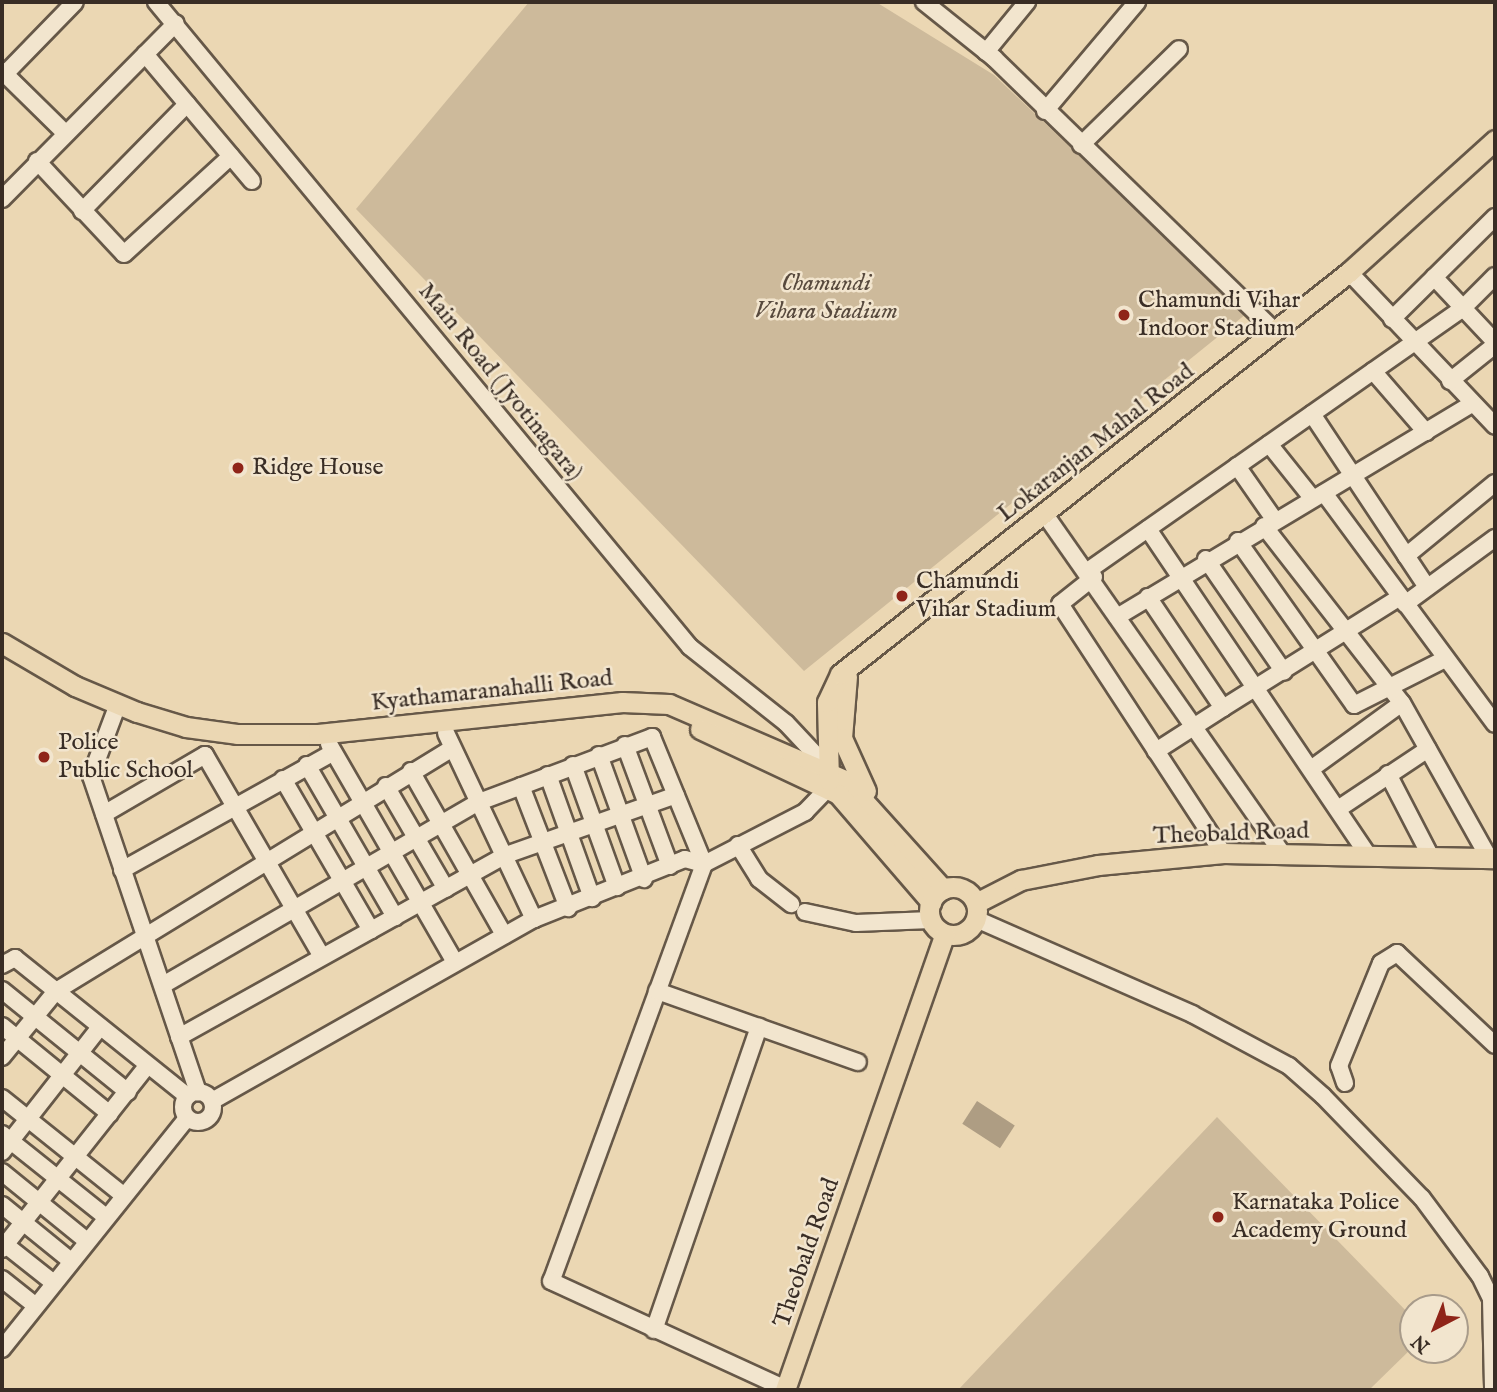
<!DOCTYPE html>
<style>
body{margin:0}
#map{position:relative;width:1497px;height:1392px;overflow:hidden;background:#ebd7b3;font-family:"IM FELL English",serif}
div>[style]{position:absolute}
.green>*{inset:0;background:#cdba9b}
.water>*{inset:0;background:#ae9d83;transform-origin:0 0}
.roads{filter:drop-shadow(2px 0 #665848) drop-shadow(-2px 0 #665848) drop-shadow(0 2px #665848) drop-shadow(0 -2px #665848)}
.minor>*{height:16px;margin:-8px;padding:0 8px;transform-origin:8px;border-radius:8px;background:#f2e5ce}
.minor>.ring{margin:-8px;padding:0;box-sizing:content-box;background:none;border:16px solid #f2e5ce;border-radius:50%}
.major>*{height:19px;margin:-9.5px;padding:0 9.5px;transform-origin:9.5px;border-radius:9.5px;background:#ebd7b3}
.major>.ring{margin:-9.5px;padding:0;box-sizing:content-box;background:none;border:19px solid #ebd7b3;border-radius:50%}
.dots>*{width:19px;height:19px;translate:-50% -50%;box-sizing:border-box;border:4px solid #f2e5ce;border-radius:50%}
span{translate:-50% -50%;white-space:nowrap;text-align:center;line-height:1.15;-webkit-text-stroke:5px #f2e5ce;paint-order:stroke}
.park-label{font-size:24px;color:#57493d;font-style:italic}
.poi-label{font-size:24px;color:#392d25}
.left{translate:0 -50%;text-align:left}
.street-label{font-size:24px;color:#392d25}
.frame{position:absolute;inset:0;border:4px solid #392d25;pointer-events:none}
.north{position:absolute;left:1399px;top:1294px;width:70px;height:70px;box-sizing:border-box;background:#f2e5ce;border:2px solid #a89b8a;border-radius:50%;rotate:222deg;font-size:19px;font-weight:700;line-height:28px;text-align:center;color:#392d25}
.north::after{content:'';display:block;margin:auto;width:24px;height:32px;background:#8f2418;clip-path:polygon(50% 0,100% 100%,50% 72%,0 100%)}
</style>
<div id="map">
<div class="green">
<i style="clip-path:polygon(529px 2px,876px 2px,994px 75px,1246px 314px,804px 671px,356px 209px)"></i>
<i style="clip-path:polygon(1217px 1117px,1413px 1318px,1413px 1347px,1369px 1390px,958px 1390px)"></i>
</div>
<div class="water">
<i style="left:977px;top:1101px;width:45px;height:27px;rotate:33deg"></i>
</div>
<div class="roads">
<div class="minor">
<i style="left:156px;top:2px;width:837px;rotate:50.38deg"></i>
<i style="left:690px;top:647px;width:122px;rotate:38.4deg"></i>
<i style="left:786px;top:723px;width:64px;rotate:46.9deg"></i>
<i style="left:924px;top:2px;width:90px;rotate:38.7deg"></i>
<i style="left:994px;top:58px;width:392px;rotate:44.2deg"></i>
<i style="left:986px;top:52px;width:65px;rotate:-50.6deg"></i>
<i style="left:145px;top:54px;width:166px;rotate:49.9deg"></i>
<i style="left:2px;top:71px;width:87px;rotate:44.5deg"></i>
<i style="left:5px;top:74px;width:100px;rotate:-45.8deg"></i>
<i style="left:1045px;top:111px;width:143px;rotate:-49.8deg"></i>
<i style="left:1081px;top:145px;width:137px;rotate:-44.4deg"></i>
<i style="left:37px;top:161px;width:127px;rotate:46.9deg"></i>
<i style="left:124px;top:254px;width:145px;rotate:-42.5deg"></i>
<i style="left:2px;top:199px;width:247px;rotate:-45.3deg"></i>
<i style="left:82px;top:211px;width:150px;rotate:-45.5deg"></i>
<i style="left:1349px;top:272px;width:212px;rotate:46.5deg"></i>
<i style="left:1434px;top:277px;width:89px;rotate:46.8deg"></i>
<i style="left:1392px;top:319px;width:145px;rotate:-44.7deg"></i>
<i style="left:1373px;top:371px;width:81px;rotate:49deg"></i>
<i style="left:1450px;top:381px;width:58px;rotate:-38.7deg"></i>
<i style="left:1312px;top:414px;width:208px;rotate:56.4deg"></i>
<i style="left:1269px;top:444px;width:70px;rotate:51.3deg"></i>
<i style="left:1237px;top:466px;width:65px;rotate:55.1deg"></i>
<i style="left:1324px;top:493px;width:287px;rotate:53.5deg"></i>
<i style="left:1046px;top:516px;width:413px;rotate:55deg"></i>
<i style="left:1264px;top:526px;width:224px;rotate:52.1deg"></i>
<i style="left:1402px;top:703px;width:178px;rotate:60.7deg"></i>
<i style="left:1148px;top:529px;width:393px;rotate:56deg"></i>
<i style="left:1238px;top:541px;width:201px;rotate:54.7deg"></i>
<i style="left:1354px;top:705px;width:102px;rotate:-26.8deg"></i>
<i style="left:1406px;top:556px;width:115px;rotate:-39.4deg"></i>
<i style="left:1206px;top:559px;width:137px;rotate:55.4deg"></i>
<i style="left:1089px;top:570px;width:457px;rotate:-35deg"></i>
<i style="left:1463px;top:308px;width:45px;rotate:-45deg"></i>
<i style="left:1094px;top:577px;width:43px;rotate:141.5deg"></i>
<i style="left:1060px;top:604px;width:298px;rotate:56.8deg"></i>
<i style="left:1148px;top:597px;width:134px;rotate:56deg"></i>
<i style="left:1223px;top:708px;width:80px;rotate:147.3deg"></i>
<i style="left:1405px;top:604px;width:112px;rotate:-36.3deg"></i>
<i style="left:1117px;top:617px;width:414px;rotate:-31deg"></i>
<i style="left:118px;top:704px;width:77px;rotate:110.6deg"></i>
<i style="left:91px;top:776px;width:334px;rotate:71.3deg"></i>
<i style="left:1223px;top:708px;width:209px;rotate:-32.1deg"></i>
<i style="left:446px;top:733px;width:206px;rotate:64.7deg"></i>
<i style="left:329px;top:744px;width:252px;rotate:60deg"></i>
<i style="left:625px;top:745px;width:129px;rotate:69.6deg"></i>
<i style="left:599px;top:755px;width:132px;rotate:70.1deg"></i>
<i style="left:307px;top:765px;width:176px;rotate:59.9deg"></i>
<i style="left:573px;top:765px;width:130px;rotate:70.2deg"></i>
<i style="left:1311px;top:769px;width:112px;rotate:-36deg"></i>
<i style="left:411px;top:771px;width:189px;rotate:60.4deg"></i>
<i style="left:1388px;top:774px;width:93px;rotate:62.6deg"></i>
<i style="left:548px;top:775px;width:131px;rotate:70.3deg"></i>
<i style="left:283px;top:779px;width:175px;rotate:59.8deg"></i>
<i style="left:386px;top:786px;width:119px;rotate:59.8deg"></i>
<i style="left:521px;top:786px;width:131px;rotate:68.9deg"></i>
<i style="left:1338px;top:809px;width:108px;rotate:-33.7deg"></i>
<i style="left:104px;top:814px;width:117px;rotate:-30.3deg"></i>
<i style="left:205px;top:755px;width:233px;rotate:59.9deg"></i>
<i style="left:738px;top:845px;width:40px;rotate:58deg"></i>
<i style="left:759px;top:879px;width:41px;rotate:38deg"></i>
<i style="left:122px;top:870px;width:240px;rotate:-29.1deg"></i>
<i style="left:805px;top:912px;width:52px;rotate:12.2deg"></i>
<i style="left:856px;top:923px;width:75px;rotate:-2.3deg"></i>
<i style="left:976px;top:919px;width:236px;rotate:23.7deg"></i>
<i style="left:1192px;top:1014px;width:110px;rotate:28.2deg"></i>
<i style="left:1289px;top:1066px;width:45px;rotate:41.4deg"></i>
<i style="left:1323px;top:1096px;width:142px;rotate:45.9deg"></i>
<i style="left:1422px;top:1198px;width:97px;rotate:53.4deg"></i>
<i style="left:1480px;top:1276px;width:25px;rotate:64deg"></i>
<i style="left:1491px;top:1299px;width:91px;rotate:88.7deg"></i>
<i style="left:2px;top:965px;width:15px;rotate:-28deg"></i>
<i style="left:15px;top:958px;width:221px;rotate:38.7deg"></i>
<i style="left:163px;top:985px;width:365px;rotate:-30.1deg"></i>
<i style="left:479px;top:802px;width:185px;rotate:-20.6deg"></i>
<i style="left:652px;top:737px;width:137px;rotate:67.7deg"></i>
<i style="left:704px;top:864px;width:444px;rotate:110.1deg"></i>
<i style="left:551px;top:1281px;width:259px;rotate:24.7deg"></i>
<i style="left:2px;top:990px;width:162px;rotate:39deg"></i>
<i style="left:657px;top:991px;width:213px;rotate:19.5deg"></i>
<i style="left:2px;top:1026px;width:139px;rotate:39.2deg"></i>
<i style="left:179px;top:1037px;width:374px;rotate:-29.1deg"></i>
<i style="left:506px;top:855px;width:180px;rotate:-19.4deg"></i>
<i style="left:2px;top:1057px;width:85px;rotate:-50.7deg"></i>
<i style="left:56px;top:991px;width:463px;rotate:-31.5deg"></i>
<i style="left:1345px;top:1083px;width:18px;rotate:-109deg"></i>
<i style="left:1339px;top:1066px;width:111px;rotate:-67.8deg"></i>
<i style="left:1381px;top:963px;width:19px;rotate:-32deg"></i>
<i style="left:1397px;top:953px;width:134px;rotate:43.2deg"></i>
<i class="ring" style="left:183px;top:1092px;width:14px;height:14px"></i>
<i style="left:2px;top:1098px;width:155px;rotate:38.7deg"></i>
<i style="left:212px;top:1101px;width:370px;rotate:-29.5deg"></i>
<i style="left:534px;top:919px;width:162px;rotate:-21.7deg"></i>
<i style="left:685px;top:859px;width:20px;rotate:15deg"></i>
<i style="left:704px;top:864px;width:114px;rotate:-27.2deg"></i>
<i style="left:805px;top:812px;width:33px;rotate:-46deg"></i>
<i style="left:2px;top:1134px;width:133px;rotate:38.6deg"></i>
<i style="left:2px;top:1152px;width:159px;rotate:-51.9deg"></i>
<i style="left:2px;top:1172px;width:109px;rotate:39.1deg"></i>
<i style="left:2px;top:1205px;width:89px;rotate:39.1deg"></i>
<i style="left:2px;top:1242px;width:66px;rotate:38.3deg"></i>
<i style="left:2px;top:1249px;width:233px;rotate:-51.6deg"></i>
<i style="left:2px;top:1279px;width:43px;rotate:38.5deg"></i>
<i style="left:654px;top:1330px;width:321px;rotate:-70.9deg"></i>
<i style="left:2px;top:1349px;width:296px;rotate:-51.3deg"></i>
</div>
<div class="major">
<i style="left:2px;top:643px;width:85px;rotate:30.5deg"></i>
<i style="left:75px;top:686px;width:67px;rotate:22.8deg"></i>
<i style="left:137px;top:712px;width:51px;rotate:17deg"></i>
<i style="left:186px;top:727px;width:51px;rotate:7.8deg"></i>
<i style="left:237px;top:734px;width:81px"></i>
<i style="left:318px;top:734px;width:306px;rotate:-6deg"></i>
<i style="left:622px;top:702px;width:47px;rotate:2.4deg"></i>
<i style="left:669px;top:704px;width:192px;rotate:23.4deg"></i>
<i style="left:845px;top:780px;width:147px;rotate:48deg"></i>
<i style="left:847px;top:676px;width:62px;rotate:94.6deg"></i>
<i style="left:842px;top:738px;width:58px;rotate:65.6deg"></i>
<i style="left:700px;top:729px;width:153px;rotate:25.2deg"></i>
<i style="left:838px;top:794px;width:143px;rotate:49.3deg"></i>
<i style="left:829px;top:780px;width:78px;rotate:-91.5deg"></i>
<i style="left:827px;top:702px;width:31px;rotate:-65deg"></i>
<i style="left:840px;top:674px;width:649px;rotate:-38.3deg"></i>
<i style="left:1349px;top:272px;width:197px;rotate:-42.1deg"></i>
<i class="ring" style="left:929px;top:887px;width:29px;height:29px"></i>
<i style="left:976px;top:903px;width:51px;rotate:-27.1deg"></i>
<i style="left:1021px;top:880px;width:78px;rotate:-11deg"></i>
<i style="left:1098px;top:865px;width:126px;rotate:-5.5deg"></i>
<i style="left:1223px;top:853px;width:272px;rotate:1.1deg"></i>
<i style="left:785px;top:1390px;width:483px;rotate:-70.7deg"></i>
</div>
</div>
<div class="dots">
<i style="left:1124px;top:315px;background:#8f2418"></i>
<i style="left:238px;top:468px;background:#8f2418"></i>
<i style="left:902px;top:596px;background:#8f2418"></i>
<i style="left:44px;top:757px;background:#8f2418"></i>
<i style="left:1218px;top:1217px;background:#8f2418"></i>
</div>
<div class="park-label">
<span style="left:826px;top:298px">Chamundi<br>Vihara Stadium</span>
</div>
<div class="poi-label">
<span class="left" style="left:1138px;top:315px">Chamundi Vihar<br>Indoor Stadium</span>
<span class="left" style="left:252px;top:468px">Ridge House</span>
<span class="left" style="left:916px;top:596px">Chamundi<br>Vihar Stadium</span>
<span class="left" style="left:58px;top:757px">Police<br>Public School</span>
<span class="left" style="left:1232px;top:1217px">Karnataka Police<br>Academy Ground</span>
</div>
<div class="street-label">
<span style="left:500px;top:382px;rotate:51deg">Main Road (Jyotinagara)</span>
<span style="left:1096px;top:443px;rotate:-38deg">Lokaranjan Mahal Road</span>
<span style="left:492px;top:691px;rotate:-6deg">Kyathamaranahalli Road</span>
<span style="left:1231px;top:834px;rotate:-2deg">Theobald Road</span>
<span style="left:807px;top:1253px;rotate:-71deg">Theobald Road</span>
</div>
<div class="frame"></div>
<div class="north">N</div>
</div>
